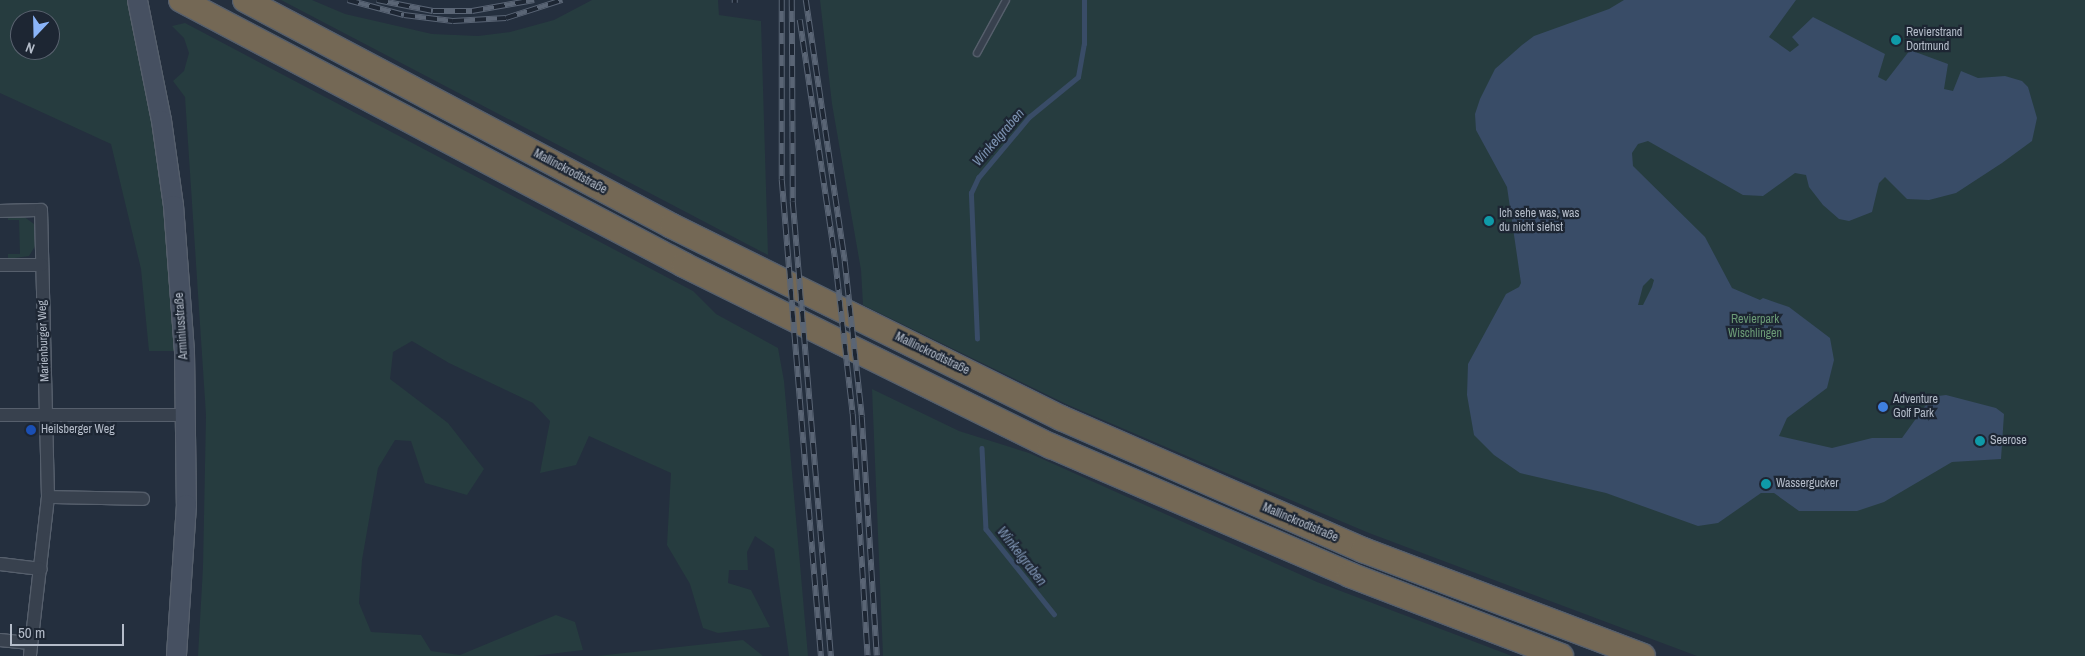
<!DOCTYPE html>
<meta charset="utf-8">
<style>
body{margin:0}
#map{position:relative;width:2085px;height:656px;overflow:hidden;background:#242f3e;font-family:"Archivo Narrow",sans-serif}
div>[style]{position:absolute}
.green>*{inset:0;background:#263c3f}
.water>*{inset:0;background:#394c67}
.stream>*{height:4.5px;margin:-2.25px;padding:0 2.25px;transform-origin:2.25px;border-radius:2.25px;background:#394c67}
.roads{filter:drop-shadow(1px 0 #565f6c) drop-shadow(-1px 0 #565f6c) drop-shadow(0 1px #565f6c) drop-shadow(0 -1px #565f6c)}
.lane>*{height:6px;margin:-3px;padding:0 3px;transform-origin:3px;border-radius:3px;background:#38414e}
.street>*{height:12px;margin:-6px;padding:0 6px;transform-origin:6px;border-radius:6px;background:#38414e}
.secondary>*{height:19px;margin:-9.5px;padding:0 9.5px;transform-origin:9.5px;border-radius:9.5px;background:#465061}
.highway>*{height:24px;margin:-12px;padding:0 12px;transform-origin:12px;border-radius:12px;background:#746855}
.rail>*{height:5.5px;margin-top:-2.75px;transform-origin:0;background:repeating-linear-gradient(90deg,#1d2633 0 11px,#5a6575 0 22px);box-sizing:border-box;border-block:1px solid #5a6575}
.dots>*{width:14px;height:14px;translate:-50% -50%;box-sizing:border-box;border:2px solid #1d2633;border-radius:50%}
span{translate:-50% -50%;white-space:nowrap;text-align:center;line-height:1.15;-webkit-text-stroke:4.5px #1d2633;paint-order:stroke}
.poi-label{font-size:12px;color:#b4bcc9}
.left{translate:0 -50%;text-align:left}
.street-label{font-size:12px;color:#b4bcc9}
.park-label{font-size:12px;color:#6b9a76}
.water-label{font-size:14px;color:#7c92b1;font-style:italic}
.north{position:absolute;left:10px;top:10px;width:50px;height:50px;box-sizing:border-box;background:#1d2633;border:1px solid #59626f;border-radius:50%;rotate:201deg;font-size:14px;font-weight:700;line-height:20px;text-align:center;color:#b4bcc9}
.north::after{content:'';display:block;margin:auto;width:18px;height:22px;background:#8ab4f8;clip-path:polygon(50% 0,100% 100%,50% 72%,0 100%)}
.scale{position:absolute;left:10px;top:624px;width:114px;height:22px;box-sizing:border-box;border:2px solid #b4bcc9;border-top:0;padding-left:6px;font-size:15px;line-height:18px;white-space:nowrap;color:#b4bcc9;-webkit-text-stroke:4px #1d2633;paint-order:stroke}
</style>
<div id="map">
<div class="green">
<i style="clip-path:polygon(evenodd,0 0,136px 0,184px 351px,149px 351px,141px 269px,111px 144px,0 93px,0 0,20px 20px,50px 20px,50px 50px,20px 50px,20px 20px)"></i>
<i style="clip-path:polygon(281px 0,312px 0,345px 14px,432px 34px,478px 36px,510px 32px,554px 20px,592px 0,718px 0,719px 15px,761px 21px,768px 255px)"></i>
<i style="clip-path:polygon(820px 0,2085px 0,2085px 656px,1697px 656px,1369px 533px,1224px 472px,1066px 404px,863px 305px,861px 270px,832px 104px)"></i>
<i style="clip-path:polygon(185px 23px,693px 291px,716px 314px,778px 348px,784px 381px,808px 656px,789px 656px,774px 549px,755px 536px,747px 552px,748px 570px,729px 570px,728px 583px,751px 590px,770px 627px,718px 633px,703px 628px,690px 584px,667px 545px,671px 473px,589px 436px,576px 465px,540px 473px,550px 421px,533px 403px,449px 363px,412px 341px,393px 352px,390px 379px,448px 423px,484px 469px,467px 495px,425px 483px,411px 441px,395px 440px,378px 468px,362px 560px,359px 603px,371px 632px,421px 635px,431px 651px,460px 655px,556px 615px,575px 622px,583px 650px,534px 656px,198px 656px,203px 567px,206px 415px,185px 97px,173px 81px,184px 71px,189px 53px,184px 38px,172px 26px)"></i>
<i style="clip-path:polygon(8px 216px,23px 216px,34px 224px,37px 243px,29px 256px,8px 259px,8px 254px,20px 254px,19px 220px,8px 220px)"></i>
<i style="clip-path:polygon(872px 389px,959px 431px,1029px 453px,1317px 582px,1512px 656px,883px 656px)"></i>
<i style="clip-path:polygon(743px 640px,763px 656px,597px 656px)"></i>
</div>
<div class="water">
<i style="clip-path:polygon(evenodd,1624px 0,1796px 0,1769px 37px,1790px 52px,1799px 45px,1792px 37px,1813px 17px,1885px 54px,1878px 77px,1886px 81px,1910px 50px,1948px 64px,1944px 89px,1953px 91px,1961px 71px,1978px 78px,2005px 76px,2022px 81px,2028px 87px,2037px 118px,2032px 141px,2002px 163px,1956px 193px,1929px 200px,1907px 199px,1885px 177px,1879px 183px,1872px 212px,1849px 221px,1839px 219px,1823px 205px,1809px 187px,1806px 175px,1795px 173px,1763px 196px,1743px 195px,1648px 141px,1638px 144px,1632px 153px,1633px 166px,1705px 237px,1732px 288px,1760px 300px,1763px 298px,1789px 307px,1830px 338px,1834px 360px,1827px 388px,1787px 418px,1779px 436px,1832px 448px,1872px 438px,1902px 438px,1925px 406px,1938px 396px,1946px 395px,1996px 408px,2004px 414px,2001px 459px,1952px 462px,1884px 502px,1857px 511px,1799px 511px,1774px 493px,1761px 493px,1718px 523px,1698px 526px,1606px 493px,1520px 473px,1494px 455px,1474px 435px,1467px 395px,1468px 364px,1506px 294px,1519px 287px,1521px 283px,1507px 187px,1476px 130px,1475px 114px,1480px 99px,1495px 69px,1522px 45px,1534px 36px,1609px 9px,1624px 0,1651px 278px,1654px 280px,1652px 287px,1643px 305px,1638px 305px,1643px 286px,1651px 278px)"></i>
</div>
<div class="stream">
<i style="left:977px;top:339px;width:146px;rotate:-92.4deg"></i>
<i style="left:971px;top:193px;width:17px;rotate:-65deg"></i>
<i style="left:978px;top:178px;width:80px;rotate:-50.1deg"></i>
<i style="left:1029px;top:117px;width:63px;rotate:-39.2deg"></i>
<i style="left:1078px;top:77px;width:34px;rotate:-80deg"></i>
<i style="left:1084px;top:44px;width:44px;rotate:-90deg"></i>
<i style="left:982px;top:448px;width:81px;rotate:87.2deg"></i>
<i style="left:986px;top:529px;width:109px;rotate:51.3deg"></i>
</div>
<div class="roads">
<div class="lane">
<i style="left:977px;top:53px;width:60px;rotate:-61.3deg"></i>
</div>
<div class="street">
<i style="left:0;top:211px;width:41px;rotate:-1.4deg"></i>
<i style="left:41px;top:210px;width:287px;rotate:88.6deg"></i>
<i style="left:48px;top:497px;width:160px;rotate:96.5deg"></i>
<i style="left:0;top:265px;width:42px"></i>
<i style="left:0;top:415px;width:187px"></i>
<i style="left:48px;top:497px;width:95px;rotate:1.2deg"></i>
<i style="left:0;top:564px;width:41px;rotate:7deg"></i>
<i style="left:0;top:640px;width:30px;rotate:6deg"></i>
</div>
<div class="secondary">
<i style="left:137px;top:0;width:122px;rotate:78.7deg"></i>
<i style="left:161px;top:120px;width:86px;rotate:82deg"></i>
<i style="left:173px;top:205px;width:146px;rotate:85.7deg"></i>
<i style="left:184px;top:351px;width:153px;rotate:89.3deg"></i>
<i style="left:186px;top:504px;width:152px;rotate:93.8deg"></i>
</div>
<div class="highway">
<i style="left:181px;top:0;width:569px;rotate:27.78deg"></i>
<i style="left:684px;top:265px;width:409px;rotate:26.3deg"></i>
<i style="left:1051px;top:446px;width:326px;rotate:23.3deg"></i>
<i style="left:1350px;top:575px;width:226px;rotate:21deg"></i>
<i style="left:245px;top:0;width:483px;rotate:27.9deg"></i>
<i style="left:672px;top:226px;width:434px;rotate:26.3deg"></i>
<i style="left:1061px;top:418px;width:330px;rotate:23.6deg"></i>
<i style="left:1363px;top:550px;width:299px;rotate:20.7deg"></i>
</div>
</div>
<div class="rail">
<i style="left:348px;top:0;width:58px;rotate:15deg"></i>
<i style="left:404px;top:15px;width:49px;rotate:7deg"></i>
<i style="left:453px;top:21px;width:53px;rotate:-3.2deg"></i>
<i style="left:506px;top:18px;width:59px;rotate:-17.8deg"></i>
<i style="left:377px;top:0;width:57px;rotate:11.1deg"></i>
<i style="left:433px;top:11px;width:39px"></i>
<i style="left:472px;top:11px;width:63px;rotate:-10.1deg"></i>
<i style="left:735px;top:0;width:3px;rotate:90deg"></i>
<i style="left:782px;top:0;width:180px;rotate:90deg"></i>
<i style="left:782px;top:180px;width:478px;rotate:85.3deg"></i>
<i style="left:792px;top:0;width:202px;rotate:89.7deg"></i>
<i style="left:793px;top:202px;width:456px;rotate:85.2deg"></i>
<i style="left:806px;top:0;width:265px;rotate:81.5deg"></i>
<i style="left:845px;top:262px;width:156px;rotate:83.7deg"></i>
<i style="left:862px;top:417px;width:239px;rotate:86.4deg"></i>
<i style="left:800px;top:20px;width:240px;rotate:81.6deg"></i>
<i style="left:835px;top:257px;width:158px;rotate:83.5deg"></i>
<i style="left:853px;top:414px;width:242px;rotate:86.5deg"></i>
</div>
<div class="dots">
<i style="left:1896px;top:40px;background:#0f9aa8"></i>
<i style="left:1489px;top:221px;background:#0f9aa8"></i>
<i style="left:1883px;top:407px;background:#3f7fe0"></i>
<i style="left:31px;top:430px;background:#1a4fb4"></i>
<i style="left:1980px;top:441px;background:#0f9aa8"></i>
<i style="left:1766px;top:484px;background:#0f9aa8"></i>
</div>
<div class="poi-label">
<span class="left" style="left:1906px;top:40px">Revierstrand<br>Dortmund</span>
<span class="left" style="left:1499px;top:221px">Ich sehe was, was<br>du nicht siehst</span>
<span class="left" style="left:1893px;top:407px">Adventure<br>Golf Park</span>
<span class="left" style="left:41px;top:430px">Heilsberger Weg</span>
<span class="left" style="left:1990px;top:441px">Seerose</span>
<span class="left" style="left:1776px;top:484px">Wassergucker</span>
</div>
<div class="street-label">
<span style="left:570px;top:172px;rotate:28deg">Mallinckrodtstraße</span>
<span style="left:182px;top:326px;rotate:-94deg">Arminiusstraße</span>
<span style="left:44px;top:341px;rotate:-92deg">Marienburger Weg</span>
<span style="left:932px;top:354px;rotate:26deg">Mallinckrodtstraße</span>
<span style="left:1300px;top:523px;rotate:23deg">Mallinckrodtstraße</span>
</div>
<div class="park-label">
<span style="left:1755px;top:327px">Revierpark<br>Wischlingen</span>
</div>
<div class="water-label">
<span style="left:998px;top:137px;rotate:-49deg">Winkelgraben</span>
<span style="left:1022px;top:556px;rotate:52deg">Winkelgraben</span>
</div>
<div class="north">N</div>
<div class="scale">50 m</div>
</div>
